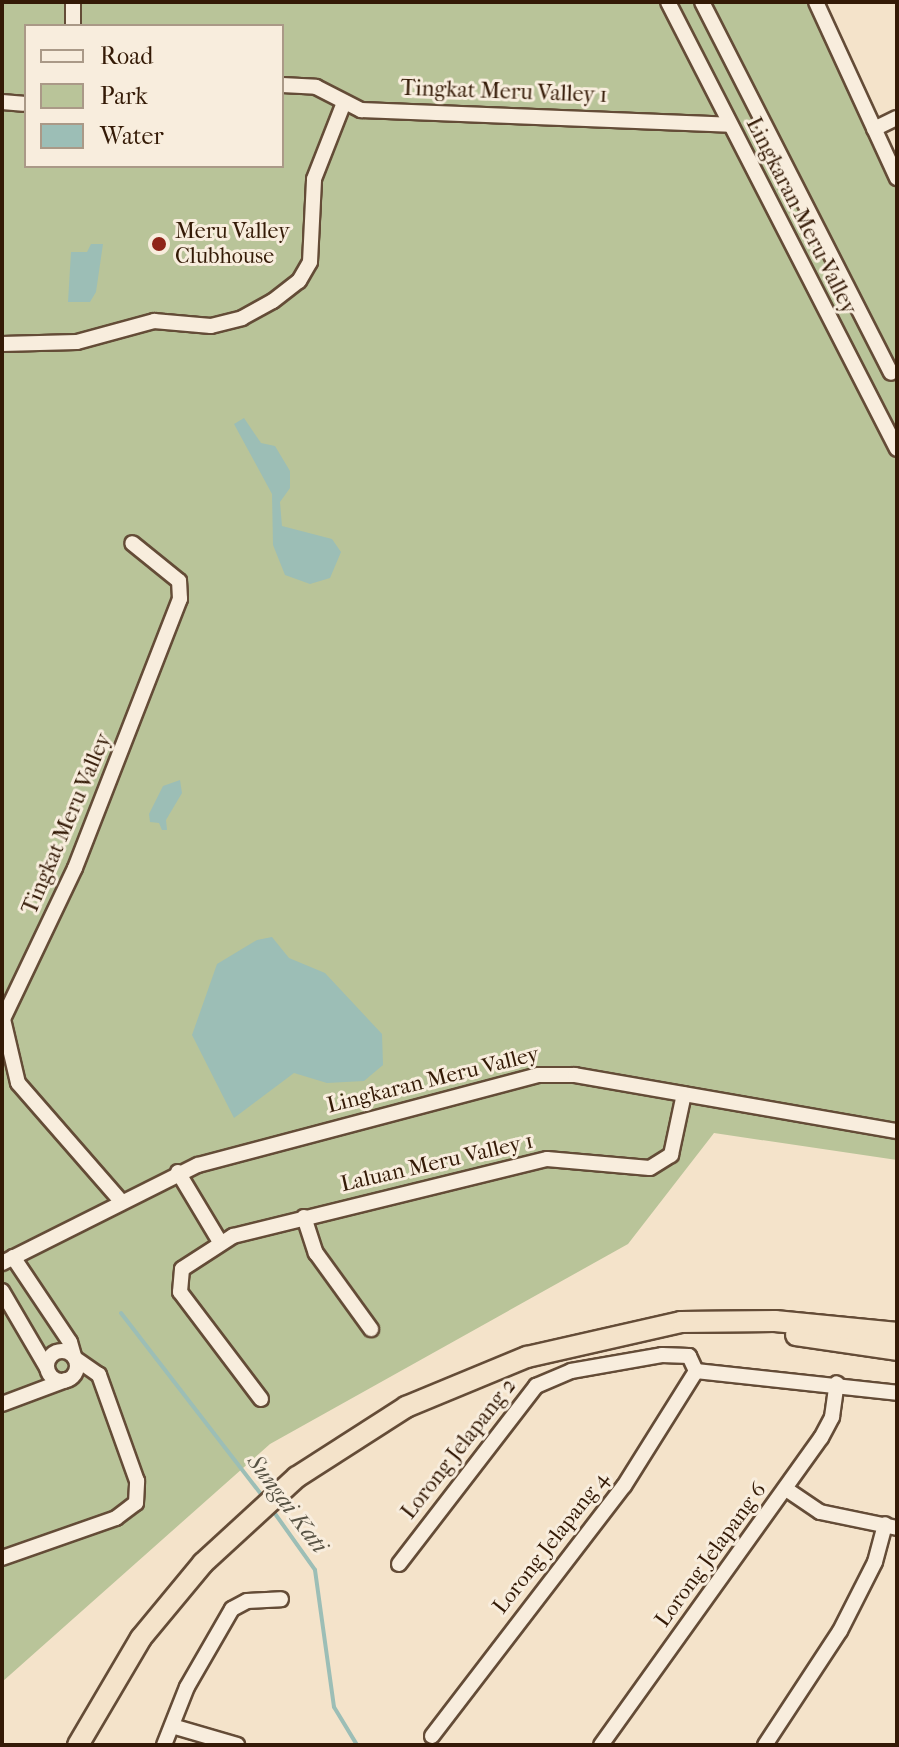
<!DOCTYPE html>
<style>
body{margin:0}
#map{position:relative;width:899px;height:1747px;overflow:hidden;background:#f4e3ca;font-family:"IM FELL French Canon",serif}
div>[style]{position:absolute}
.green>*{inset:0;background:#b9c499}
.water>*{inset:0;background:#9cbeb6}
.stream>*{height:4px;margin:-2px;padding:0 2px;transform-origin:2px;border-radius:2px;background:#9cbeb6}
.roads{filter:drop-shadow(2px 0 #644c37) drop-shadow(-2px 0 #644c37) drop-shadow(0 2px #644c37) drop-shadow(0 -2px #644c37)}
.minor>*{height:14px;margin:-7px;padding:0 7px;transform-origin:7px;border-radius:7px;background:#f8eddd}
.minor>.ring{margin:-7px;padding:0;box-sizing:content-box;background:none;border:14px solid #f8eddd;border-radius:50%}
.highway>*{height:20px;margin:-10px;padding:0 10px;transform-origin:10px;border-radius:10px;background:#f4e3ca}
.dots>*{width:22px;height:22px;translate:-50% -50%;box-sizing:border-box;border:4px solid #f8eddd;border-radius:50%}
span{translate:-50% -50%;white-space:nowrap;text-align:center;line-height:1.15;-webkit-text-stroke:6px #f8eddd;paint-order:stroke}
.street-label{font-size:22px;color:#341a06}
.poi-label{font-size:22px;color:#341a06}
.left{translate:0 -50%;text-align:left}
.water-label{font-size:24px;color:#585344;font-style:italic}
.frame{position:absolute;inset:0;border:4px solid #341a06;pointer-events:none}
.legend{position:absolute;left:24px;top:24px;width:260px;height:144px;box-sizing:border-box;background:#f8eddd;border:2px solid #aa9987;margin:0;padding:10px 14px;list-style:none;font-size:24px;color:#341a06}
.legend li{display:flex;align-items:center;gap:16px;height:40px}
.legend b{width:40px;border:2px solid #aa9987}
</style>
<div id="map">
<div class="green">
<i style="clip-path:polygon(evenodd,2px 2px,808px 2px,897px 190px,897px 1160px,714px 1133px,628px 1244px,270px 1444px,2px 1682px,2px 2px,26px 26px,282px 26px,282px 166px,26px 166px,26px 26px)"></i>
</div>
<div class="water">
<i style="clip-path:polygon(91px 244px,103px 244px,96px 292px,90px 302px,68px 302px,71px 252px,87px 252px)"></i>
<i style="clip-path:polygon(244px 418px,261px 443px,275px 446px,290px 471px,290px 488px,280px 502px,282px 526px,332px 539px,341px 552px,330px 578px,310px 584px,285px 575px,273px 545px,272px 494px,234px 424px)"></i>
<i style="clip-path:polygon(180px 780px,182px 793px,166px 820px,167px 830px,162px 830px,159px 823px,150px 822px,149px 814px,163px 786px)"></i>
<i style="clip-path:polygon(272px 937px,289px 958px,325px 973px,382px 1034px,383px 1065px,364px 1081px,327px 1083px,294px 1073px,234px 1118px,192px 1035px,217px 964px,257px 940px)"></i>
</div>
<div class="stream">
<i style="left:121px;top:1313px;width:234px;rotate:52.3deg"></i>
<i style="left:271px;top:1508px;width:76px;rotate:54.6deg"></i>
<i style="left:315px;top:1570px;width:138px;rotate:82.1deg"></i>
<i style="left:334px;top:1707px;width:44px;rotate:58.8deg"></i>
</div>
<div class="roads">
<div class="minor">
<i style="left:668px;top:2px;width:502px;rotate:62.87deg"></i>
<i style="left:702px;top:2px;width:416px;rotate:63deg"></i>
<i style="left:816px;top:2px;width:194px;rotate:65.3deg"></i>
<i style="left:73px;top:26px;width:24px;rotate:-90deg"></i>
<i style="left:282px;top:85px;width:34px;rotate:3deg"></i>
<i style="left:316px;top:87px;width:51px;rotate:27.1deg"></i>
<i style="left:361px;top:110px;width:369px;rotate:2.3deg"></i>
<i style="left:2px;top:102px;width:21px;rotate:5deg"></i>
<i style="left:874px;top:129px;width:25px;rotate:-26deg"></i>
<i style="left:2px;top:344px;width:75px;rotate:-1.5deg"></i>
<i style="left:77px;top:342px;width:80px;rotate:-15.3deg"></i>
<i style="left:154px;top:321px;width:57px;rotate:5deg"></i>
<i style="left:211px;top:326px;width:32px;rotate:-14deg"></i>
<i style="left:242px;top:318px;width:35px;rotate:-29deg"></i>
<i style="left:273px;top:301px;width:33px;rotate:-38deg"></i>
<i style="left:299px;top:281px;width:22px;rotate:-60deg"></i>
<i style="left:310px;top:262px;width:83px;rotate:-87.2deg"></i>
<i style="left:314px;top:179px;width:79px;rotate:-68.6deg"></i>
<i style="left:178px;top:1172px;width:82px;rotate:59deg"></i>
<i style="left:120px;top:1200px;width:155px;rotate:-131.1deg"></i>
<i style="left:18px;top:1083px;width:66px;rotate:-103.2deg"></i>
<i style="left:3px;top:1019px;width:167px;rotate:-64.5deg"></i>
<i style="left:75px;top:868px;width:289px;rotate:-68.7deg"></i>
<i style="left:180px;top:599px;width:18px;rotate:-93deg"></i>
<i style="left:179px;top:581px;width:60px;rotate:-141deg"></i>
<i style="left:304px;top:1217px;width:38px;rotate:72deg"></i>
<i style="left:316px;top:1253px;width:94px;rotate:54.1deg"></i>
<i style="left:13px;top:1257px;width:102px;rotate:56.2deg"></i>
<i style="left:70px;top:1342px;width:15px;rotate:74deg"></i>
<i style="left:2px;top:1263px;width:219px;rotate:-26.6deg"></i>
<i style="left:198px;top:1165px;width:352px;rotate:-14.8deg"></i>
<i style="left:538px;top:1075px;width:37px"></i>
<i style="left:575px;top:1075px;width:327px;rotate:9.9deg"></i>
<i style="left:2px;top:1291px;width:89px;rotate:59.7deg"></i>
<i class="ring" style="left:47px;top:1351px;width:16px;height:16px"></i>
<i style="left:696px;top:1371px;width:202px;rotate:6.2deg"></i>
<i style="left:261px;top:1399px;width:134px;rotate:-127.1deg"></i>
<i style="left:180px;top:1292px;width:23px;rotate:-85deg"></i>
<i style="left:182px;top:1269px;width:61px;rotate:-32.9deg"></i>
<i style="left:233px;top:1236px;width:323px;rotate:-13.8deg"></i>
<i style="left:547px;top:1159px;width:103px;rotate:5deg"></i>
<i style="left:650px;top:1168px;width:25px;rotate:-32deg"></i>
<i style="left:671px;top:1155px;width:62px;rotate:-78deg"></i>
<i style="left:2px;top:1404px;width:68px;rotate:-20.6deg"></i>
<i style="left:786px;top:1489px;width:41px;rotate:34.1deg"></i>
<i style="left:820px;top:1512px;width:79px;rotate:11.7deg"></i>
<i style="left:2px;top:1558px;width:121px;rotate:-19.3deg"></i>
<i style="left:116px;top:1518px;width:25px;rotate:-37deg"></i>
<i style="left:136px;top:1503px;width:22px;rotate:-87deg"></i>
<i style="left:137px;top:1481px;width:113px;rotate:-109.7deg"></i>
<i style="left:99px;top:1375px;width:29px;rotate:-145deg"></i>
<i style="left:399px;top:1564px;width:225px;rotate:-52.4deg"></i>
<i style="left:536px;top:1386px;width:38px;rotate:-23deg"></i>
<i style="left:571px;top:1371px;width:92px;rotate:-10deg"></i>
<i style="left:662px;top:1355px;width:27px;rotate:2deg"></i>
<i style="left:689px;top:1356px;width:17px;rotate:65deg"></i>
<i style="left:172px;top:1726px;width:68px;rotate:16.3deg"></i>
<i style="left:432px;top:1736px;width:315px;rotate:-52.5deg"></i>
<i style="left:624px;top:1486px;width:136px;rotate:-57.9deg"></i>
<i style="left:164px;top:1745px;width:62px;rotate:-68.4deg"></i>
<i style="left:187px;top:1687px;width:90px;rotate:-60deg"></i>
<i style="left:232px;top:1609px;width:17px;rotate:-28deg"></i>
<i style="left:247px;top:1601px;width:34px;rotate:-3deg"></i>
<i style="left:601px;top:1745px;width:378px;rotate:-54.4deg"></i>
<i style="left:821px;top:1438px;width:24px;rotate:-62deg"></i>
<i style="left:832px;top:1417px;width:34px;rotate:-82deg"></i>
<i style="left:765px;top:1745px;width:136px;rotate:-56.7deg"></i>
<i style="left:840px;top:1631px;width:77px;rotate:-63.1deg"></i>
<i style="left:875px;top:1562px;width:39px;rotate:-75deg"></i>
</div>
<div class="highway">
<i style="left:796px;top:1335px;width:102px;rotate:8.4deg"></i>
<i style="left:78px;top:1745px;width:124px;rotate:-59.5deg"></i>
<i style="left:141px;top:1638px;width:97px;rotate:-50.4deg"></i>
<i style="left:203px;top:1563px;width:127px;rotate:-42.5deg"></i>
<i style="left:297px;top:1477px;width:130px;rotate:-32.7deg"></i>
<i style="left:406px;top:1407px;width:131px;rotate:-22.5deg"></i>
<i style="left:527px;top:1357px;width:158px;rotate:-12.8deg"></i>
<i style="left:681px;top:1322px;width:94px;rotate:-0.6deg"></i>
<i style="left:775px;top:1321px;width:123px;rotate:5.6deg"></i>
</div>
</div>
<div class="dots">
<i style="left:159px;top:244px;background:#8f2418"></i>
</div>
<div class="street-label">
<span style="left:504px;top:92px;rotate:2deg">Tingkat Meru Valley 1</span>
<span style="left:801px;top:216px;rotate:63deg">Lingkaran Meru Valley</span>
<span style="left:67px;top:824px;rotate:-67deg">Tingkat Meru Valley</span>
<span style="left:433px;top:1080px;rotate:-14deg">Lingkaran Meru Valley</span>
<span style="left:437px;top:1163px;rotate:-13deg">Laluan Meru Valley 1</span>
<span style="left:459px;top:1449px;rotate:-52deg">Lorong Jelapang 2</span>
<span style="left:551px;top:1543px;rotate:-52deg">Lorong Jelapang 4</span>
<span style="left:711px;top:1555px;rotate:-54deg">Lorong Jelapang 6</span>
</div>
<div class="poi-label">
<span class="left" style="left:175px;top:244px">Meru Valley<br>Clubhouse</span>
</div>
<div class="water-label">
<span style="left:287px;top:1504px;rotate:53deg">Sungai Kati</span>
</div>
<div class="frame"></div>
<ul class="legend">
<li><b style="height:10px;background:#f8eddd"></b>Road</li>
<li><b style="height:22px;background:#b9c499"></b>Park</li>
<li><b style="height:22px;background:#9cbeb6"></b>Water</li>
</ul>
</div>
